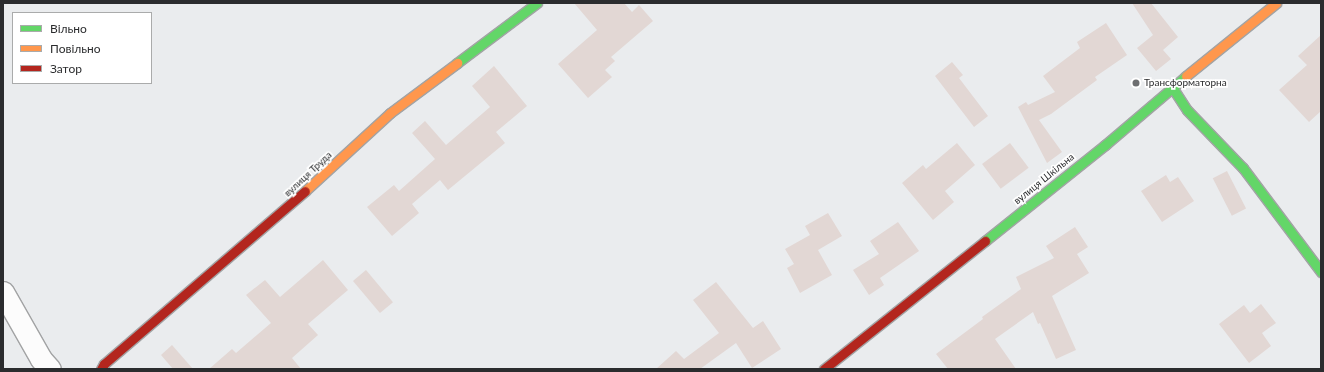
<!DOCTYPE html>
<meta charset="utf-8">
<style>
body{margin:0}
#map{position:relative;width:1324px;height:372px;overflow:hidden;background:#eaecee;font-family:Lato,sans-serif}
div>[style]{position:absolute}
.building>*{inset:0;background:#e2d7d4;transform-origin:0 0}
.roads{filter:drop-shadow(1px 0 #a2a3a4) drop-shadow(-1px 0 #a2a3a4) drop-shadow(0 1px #a2a3a4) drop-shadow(0 -1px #a2a3a4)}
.street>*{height:21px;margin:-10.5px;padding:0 10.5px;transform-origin:10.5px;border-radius:10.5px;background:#fcfcfc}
.fast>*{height:9px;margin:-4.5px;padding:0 4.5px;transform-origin:4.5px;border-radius:4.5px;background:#63d668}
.slow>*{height:9px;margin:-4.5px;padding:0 4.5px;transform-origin:4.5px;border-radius:4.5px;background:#ff974d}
.jam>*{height:9px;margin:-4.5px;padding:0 4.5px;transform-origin:4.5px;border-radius:4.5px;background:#b3261e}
.dots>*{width:11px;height:11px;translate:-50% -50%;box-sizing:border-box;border:2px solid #fff;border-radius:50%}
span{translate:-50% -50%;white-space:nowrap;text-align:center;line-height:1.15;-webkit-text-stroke:3.5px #fff;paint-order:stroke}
.poi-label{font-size:10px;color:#2b2c2e}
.left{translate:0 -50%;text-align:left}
.street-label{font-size:10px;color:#2b2c2e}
.frame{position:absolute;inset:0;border:4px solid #2b2c2e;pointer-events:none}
.legend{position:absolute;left:12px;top:12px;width:140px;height:72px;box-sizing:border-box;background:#fff;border:1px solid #aaabab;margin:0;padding:5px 7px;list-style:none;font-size:12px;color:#2b2c2e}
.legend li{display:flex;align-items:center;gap:8px;height:20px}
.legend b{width:20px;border:1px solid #aaabab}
</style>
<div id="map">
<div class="building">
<i style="clip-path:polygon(574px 3px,624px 3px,632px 12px,639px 5px,653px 21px,611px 57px,615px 61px,605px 70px,612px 77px,588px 98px,558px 64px,597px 30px)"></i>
<i style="clip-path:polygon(1132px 3px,1151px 3px,1178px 37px,1163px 50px,1171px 59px,1156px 71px,1137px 48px,1153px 35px)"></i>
<i style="clip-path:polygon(1106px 23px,1127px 55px,1095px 77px,1097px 80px,1051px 114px,1039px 120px,1062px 152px,1047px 163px,1018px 107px,1026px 102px,1028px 105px,1055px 92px,1043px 76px,1080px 48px,1077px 42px)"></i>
<i style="clip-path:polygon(1321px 35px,1321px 111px,1309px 122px,1279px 90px,1307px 65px,1298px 56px)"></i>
<i style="clip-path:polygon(952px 62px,963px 75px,959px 78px,988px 116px,974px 127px,935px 76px)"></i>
<i style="clip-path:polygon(494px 66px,527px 106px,496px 132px,505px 143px,448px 190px,440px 180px,412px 204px,419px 213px,392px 236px,367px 207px,394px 185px,399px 191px,435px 159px,412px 133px,425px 121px,446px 145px,490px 107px,472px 86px)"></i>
<i style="clip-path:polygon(957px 143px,975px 165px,945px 191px,954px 202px,933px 220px,902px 183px,923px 165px,926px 169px)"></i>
<i style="left:1010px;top:143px;width:31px;height:35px;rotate:53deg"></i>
<i style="left:1227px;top:171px;width:42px;height:16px;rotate:63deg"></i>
<i style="clip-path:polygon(1166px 175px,1170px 182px,1178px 177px,1194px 201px,1162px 222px,1141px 191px)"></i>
<i style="clip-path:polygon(828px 213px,842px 236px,818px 250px,832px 275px,800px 293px,787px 268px,794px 264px,785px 249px,810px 235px,805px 226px)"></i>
<i style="clip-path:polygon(898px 222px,919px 251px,880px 278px,884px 285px,869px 295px,853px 270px,879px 254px,870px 241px)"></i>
<i style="clip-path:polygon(1075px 227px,1088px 247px,1077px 254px,1089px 273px,1052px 296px,1076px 350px,1056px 359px,1040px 323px,1038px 324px,1033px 312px,995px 339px,1016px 369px,948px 369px,936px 354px,983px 319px,982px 317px,1021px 289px,1016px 277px,1054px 258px,1046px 246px)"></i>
<i style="clip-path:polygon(323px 260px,348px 290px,308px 324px,318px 335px,292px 358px,301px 369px,209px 369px,232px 349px,236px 353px,271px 323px,246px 295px,265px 280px,280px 297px)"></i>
<i style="left:366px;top:270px;width:42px;height:17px;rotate:50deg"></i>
<i style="clip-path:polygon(716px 282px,753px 328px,763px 321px,781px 349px,752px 368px,736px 343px,700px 369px,656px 369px,676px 351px,684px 359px,719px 333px,693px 300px)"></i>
<i style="clip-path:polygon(1261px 304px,1276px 323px,1262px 333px,1271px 346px,1249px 363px,1219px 324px,1244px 305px,1250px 313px)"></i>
<i style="clip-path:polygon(172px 345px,193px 369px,173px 369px,161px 355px)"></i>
</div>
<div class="roads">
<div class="street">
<i style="left:3px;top:292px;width:77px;rotate:60.4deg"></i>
<i style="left:41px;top:359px;width:13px;rotate:48deg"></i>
</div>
<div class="fast">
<i style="left:457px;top:63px;width:100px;rotate:-36.9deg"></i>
<i style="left:1172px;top:87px;width:27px;rotate:57deg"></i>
<i style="left:1187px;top:110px;width:81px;rotate:46deg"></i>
<i style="left:1243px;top:168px;width:130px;rotate:53.1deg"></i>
<i style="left:985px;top:241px;width:154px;rotate:-38.7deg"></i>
<i style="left:1105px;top:145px;width:106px;rotate:-40.4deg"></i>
</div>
<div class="slow">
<i style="left:1186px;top:76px;width:116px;rotate:-39deg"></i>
<i style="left:305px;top:191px;width:115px;rotate:-42.5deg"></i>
<i style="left:390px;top:113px;width:84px;rotate:-36.7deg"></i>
</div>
<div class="jam">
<i style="left:101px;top:369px;width:6px;rotate:-59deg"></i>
<i style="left:104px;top:364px;width:265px;rotate:-40.7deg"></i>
<i style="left:824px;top:369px;width:206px;rotate:-38.5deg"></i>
</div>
</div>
<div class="dots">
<i style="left:1136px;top:83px;background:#6e6f71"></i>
</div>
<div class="poi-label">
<span class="left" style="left:1144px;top:83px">Трансформаторна</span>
</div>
<div class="street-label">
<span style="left:308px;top:174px;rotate:-43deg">вулиця Труда</span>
<span style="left:1044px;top:179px;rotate:-39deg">вулиця Шкільна</span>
</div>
<div class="frame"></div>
<ul class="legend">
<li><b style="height:5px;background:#63d668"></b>Вільно</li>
<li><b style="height:5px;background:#ff974d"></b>Повільно</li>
<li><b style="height:5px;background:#b3261e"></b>Затор</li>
</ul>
</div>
